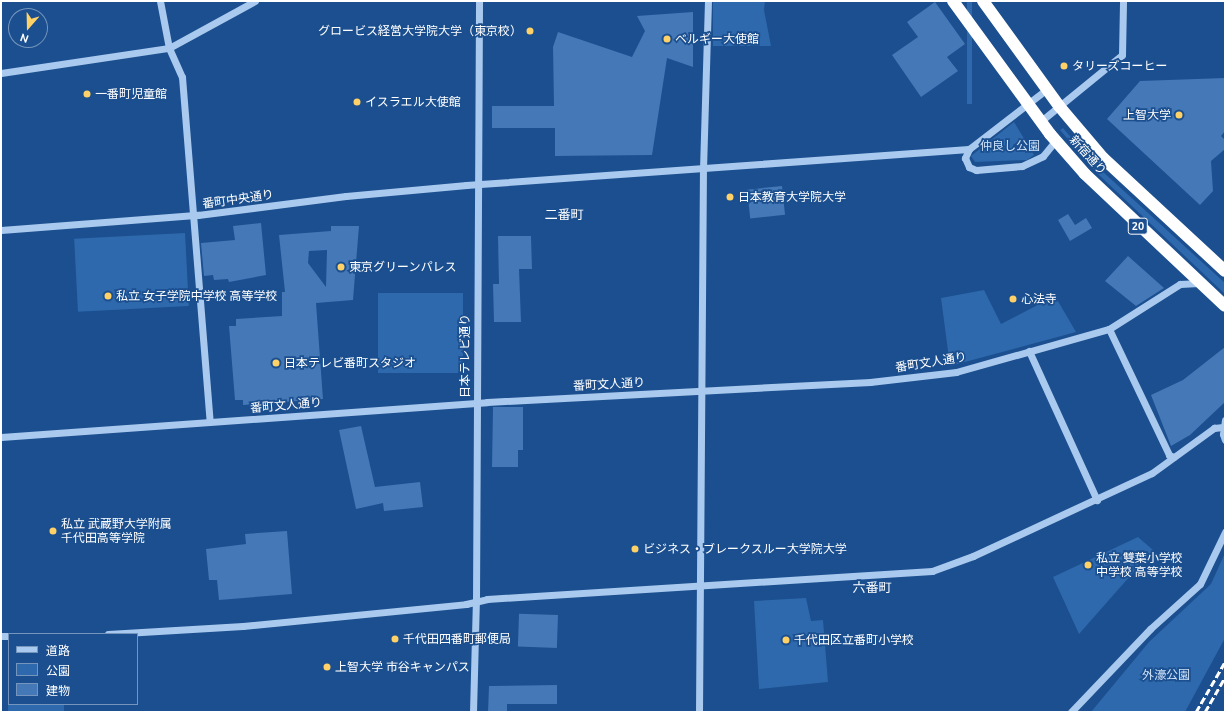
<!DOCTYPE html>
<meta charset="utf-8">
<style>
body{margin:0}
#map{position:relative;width:1226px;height:713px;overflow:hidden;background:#1b4f8f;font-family:Ubuntu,"Noto Sans JP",sans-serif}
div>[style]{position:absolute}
.green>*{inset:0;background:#2e69ad;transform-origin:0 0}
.building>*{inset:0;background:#4478b7;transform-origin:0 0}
.minor>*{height:7px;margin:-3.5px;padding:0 3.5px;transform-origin:3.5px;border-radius:3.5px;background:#a9c9ee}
.highway>*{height:12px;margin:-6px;padding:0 6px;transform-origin:6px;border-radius:6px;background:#fff}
.rail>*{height:3px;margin-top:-1.5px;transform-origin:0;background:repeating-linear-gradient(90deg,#fff 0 7px,transparent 0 10px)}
.dots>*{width:11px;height:11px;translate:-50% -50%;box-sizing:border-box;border:2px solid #1b4f8f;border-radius:50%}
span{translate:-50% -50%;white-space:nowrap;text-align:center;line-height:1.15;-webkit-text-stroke:3.5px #1b4f8f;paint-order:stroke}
.shield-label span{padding:1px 3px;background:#1b4f8f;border:1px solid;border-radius:3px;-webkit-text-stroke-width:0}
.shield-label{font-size:11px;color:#fff;font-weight:700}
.poi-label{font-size:12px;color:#fff}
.right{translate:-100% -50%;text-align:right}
.left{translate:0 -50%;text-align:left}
.park-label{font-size:12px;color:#cfe3fa}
.street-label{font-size:12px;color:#fff}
.neighbourhood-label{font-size:13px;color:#fff}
.frame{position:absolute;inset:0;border:2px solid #fff;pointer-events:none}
.legend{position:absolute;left:8px;top:633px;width:130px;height:72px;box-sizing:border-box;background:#1b4f8f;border:1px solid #7695bc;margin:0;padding:5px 7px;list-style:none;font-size:12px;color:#fff}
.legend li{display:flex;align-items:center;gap:8px;height:20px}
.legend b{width:20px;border:1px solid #7695bc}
.north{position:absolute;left:8px;top:8px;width:40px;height:40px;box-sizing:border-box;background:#1b4f8f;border:1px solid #7695bc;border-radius:50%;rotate:200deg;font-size:11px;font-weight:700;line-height:16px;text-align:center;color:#fff}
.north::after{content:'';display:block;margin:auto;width:14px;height:18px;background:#ffd166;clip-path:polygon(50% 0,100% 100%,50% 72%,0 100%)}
</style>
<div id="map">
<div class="green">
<i style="clip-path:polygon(713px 1px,765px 1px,764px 10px,771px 46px,713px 46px)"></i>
<i style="left:967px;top:1px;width:5px;height:103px"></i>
<i style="clip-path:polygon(1014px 122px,1034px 155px,1027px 160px,975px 162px,971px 156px)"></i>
<i style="clip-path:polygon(1063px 128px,1091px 161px,1225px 283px,1225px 294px,1098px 174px,1060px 130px)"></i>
<i style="left:185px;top:233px;width:73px;height:111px;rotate:87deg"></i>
<i style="clip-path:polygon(984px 290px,1001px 324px,1055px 296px,1076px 332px,950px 366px,941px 298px)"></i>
<i style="left:463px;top:293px;width:80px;height:85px;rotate:90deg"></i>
<i style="clip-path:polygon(1138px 537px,1153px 550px,1079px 634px,1053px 577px)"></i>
<i style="clip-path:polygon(1225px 553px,1225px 638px,1185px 712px,1091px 712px,1149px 642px,1211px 584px)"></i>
<i style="clip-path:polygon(806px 598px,811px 621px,823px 620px,828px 682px,759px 689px,754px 601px)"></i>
<i style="clip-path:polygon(9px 642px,9px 704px,64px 704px,64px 712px,8px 712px)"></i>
</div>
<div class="building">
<i style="clip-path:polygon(935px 2px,965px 44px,947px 57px,958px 71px,921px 97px,892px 55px,918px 37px,907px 22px)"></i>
<i style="clip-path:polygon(693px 12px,693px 67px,667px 58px,652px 155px,555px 156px,555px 128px,492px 128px,492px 106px,554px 106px,553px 47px,558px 32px,632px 57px,645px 31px,637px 16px)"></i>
<i style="clip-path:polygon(1225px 78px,1225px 131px,1221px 136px,1225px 140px,1225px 149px,1211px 161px,1213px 191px,1200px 205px,1107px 119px,1140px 81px)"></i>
<i style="left:782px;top:186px;width:29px;height:35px;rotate:84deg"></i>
<i style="clip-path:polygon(1068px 214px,1075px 225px,1086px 218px,1092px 228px,1070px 241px,1058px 220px)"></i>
<i style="clip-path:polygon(261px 223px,266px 275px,229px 282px,228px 279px,214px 280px,213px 275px,204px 276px,201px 243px,235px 240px,233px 226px)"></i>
<i style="clip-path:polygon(evenodd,331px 226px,359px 226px,353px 300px,316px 303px,323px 399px,243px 405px,243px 400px,235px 400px,229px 326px,236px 326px,236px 319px,282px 316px,282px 292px,285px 292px,279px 235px,331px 231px,331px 226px,327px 250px,326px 287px,308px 263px,309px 251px,327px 250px)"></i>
<i style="clip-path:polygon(498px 236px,531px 236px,532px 269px,519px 269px,521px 322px,494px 322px,493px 284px,499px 284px)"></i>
<i style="clip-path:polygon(1128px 256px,1164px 288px,1136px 306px,1105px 281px)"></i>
<i style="clip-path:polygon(1225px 347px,1225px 402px,1190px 435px,1171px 446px,1151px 395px,1183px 380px)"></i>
<i style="clip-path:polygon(493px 407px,523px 407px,523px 450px,518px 450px,518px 467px,492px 467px)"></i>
<i style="clip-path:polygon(361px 426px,375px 487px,420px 482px,423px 507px,384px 511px,383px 503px,356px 509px,339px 430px)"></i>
<i style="clip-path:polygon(287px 531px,292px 594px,219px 600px,217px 580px,209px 580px,206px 549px,246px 544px,245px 534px)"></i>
<i style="left:558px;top:615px;width:33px;height:39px;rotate:92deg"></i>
<i style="clip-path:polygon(557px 685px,557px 704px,507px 704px,507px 712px,488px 712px,489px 686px)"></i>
</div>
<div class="minor">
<i style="left:160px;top:1px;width:48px;rotate:79.2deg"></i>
<i style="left:169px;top:48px;width:32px;rotate:66deg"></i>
<i style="left:182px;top:77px;width:346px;rotate:85.4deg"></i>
<i style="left:1px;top:73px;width:170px;rotate:-8.5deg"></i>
<i style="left:169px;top:48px;width:98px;rotate:-28.7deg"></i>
<i style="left:1047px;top:89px;width:98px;rotate:142.4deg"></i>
<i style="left:969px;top:149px;width:10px;rotate:114deg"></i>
<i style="left:965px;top:158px;width:10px;rotate:66deg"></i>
<i style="left:969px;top:167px;width:8px;rotate:23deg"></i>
<i style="left:976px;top:170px;width:46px;rotate:-5deg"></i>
<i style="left:1022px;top:166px;width:23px;rotate:-25deg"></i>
<i style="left:1043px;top:156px;width:21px;rotate:-51deg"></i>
<i style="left:1041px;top:121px;width:104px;rotate:-39.2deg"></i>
<i style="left:1122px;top:55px;width:54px;rotate:-88.9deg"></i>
<i style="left:1px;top:230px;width:198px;rotate:-4.4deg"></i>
<i style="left:198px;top:215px;width:149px;rotate:-7.3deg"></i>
<i style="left:346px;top:196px;width:121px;rotate:-5.2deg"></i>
<i style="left:466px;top:185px;width:504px;rotate:-4.09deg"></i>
<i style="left:1109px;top:329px;width:140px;rotate:64.5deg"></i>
<i style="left:1169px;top:455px;width:5px;rotate:22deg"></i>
<i style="left:1029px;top:351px;width:164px;rotate:65.5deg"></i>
<i style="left:1225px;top:420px;width:14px;rotate:98deg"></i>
<i style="left:1223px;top:434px;width:6px;rotate:72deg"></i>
<i style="left:1px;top:437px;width:487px;rotate:-4.1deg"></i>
<i style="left:487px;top:402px;width:384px;rotate:-3deg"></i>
<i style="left:870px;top:382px;width:87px;rotate:-6.6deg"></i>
<i style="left:956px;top:372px;width:159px;rotate:-15.7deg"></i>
<i style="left:1109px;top:329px;width:84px;rotate:-32.4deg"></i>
<i style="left:1180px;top:284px;width:19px;rotate:-3deg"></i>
<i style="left:108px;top:634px;width:135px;rotate:-3.4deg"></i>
<i style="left:243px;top:626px;width:224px;rotate:-5.6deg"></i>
<i style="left:466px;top:604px;width:22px;rotate:-13deg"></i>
<i style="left:487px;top:599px;width:446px;rotate:-3.6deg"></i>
<i style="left:932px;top:571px;width:44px;rotate:-20.1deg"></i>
<i style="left:973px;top:556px;width:197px;rotate:-24.9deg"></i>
<i style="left:1152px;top:473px;width:77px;rotate:-36deg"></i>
<i style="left:1214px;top:428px;width:9px;rotate:-6deg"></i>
<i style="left:1px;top:636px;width:8px"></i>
<i style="left:473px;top:712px;width:111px;rotate:-88.5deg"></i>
<i style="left:476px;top:601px;width:600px;rotate:-89.71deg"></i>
<i style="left:699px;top:712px;width:543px;rotate:-89.58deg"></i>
<i style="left:703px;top:169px;width:168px;rotate:-88.3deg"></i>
<i style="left:1071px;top:712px;width:115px;rotate:-46.4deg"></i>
<i style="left:1150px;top:629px;width:67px;rotate:-42deg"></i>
<i style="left:1200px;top:584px;width:58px;rotate:-64.3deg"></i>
</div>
<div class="highway">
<i style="left:953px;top:1px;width:165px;rotate:53.9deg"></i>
<i style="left:1050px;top:134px;width:53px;rotate:48.8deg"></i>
<i style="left:1085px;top:174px;width:192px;rotate:43.3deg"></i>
<i style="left:983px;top:1px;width:130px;rotate:54.1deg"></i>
<i style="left:1059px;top:106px;width:68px;rotate:49.8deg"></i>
<i style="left:1103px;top:158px;width:166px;rotate:42.8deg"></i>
</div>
<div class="rail">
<i style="left:1196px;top:712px;width:58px;rotate:-59.9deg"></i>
<i style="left:1205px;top:712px;width:39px;rotate:-60deg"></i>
</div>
<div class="dots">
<i style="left:530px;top:31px;background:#ffd166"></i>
<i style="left:667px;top:39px;background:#ffd166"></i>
<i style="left:1064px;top:66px;background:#ffd166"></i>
<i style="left:87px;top:94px;background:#ffd166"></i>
<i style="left:357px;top:102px;background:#ffd166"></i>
<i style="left:1179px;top:115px;background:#ffd166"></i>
<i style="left:730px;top:197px;background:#ffd166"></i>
<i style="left:341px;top:267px;background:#ffd166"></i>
<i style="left:108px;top:296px;background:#ffd166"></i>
<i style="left:1013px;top:299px;background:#ffd166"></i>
<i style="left:276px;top:363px;background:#ffd166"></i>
<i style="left:53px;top:531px;background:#ffd166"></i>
<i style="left:635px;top:549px;background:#ffd166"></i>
<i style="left:1088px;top:565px;background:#ffd166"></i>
<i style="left:395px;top:639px;background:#ffd166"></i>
<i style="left:786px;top:640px;background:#ffd166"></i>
<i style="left:327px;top:667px;background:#ffd166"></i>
</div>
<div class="shield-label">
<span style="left:1138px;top:226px">20</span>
</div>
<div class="poi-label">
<span class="right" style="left:522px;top:31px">グロービス経営大学院大学（東京校）</span>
<span class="left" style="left:675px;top:39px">ベルギー大使館</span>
<span class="left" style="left:1072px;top:66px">タリーズコーヒー</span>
<span class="left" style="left:95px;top:94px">一番町児童館</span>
<span class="left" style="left:365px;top:102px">イスラエル大使館</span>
<span class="right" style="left:1171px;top:115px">上智大学</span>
<span class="left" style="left:738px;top:197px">日本教育大学院大学</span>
<span class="left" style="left:349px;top:267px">東京グリーンパレス</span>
<span class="left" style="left:116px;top:296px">私立 女子学院中学校 高等学校</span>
<span class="left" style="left:1021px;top:299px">心法寺</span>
<span class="left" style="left:284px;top:363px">日本テレビ番町スタジオ</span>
<span class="left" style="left:61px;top:531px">私立 武蔵野大学附属<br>千代田高等学院</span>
<span class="left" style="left:643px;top:549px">ビジネス・ブレークスルー大学院大学</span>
<span class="left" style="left:1096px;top:565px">私立 雙葉小学校<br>中学校 高等学校</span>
<span class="left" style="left:403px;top:639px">千代田四番町郵便局</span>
<span class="left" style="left:794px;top:640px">千代田区立番町小学校</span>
<span class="left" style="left:335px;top:667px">上智大学 市谷キャンパス</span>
</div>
<div class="park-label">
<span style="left:1010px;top:146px">仲良し公園</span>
<span style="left:1166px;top:675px">外濠公園</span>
</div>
<div class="street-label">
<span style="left:1088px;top:155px;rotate:48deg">新宿通り</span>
<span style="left:238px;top:199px;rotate:-8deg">番町中央通り</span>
<span style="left:465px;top:356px;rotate:-90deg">日本テレビ通り</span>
<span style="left:931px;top:362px;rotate:-9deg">番町文人通り</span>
<span style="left:609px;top:384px;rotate:-3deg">番町文人通り</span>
<span style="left:286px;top:405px;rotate:-5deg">番町文人通り</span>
</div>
<div class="neighbourhood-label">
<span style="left:564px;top:214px">二番町</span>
<span style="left:872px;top:587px">六番町</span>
</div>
<div class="frame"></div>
<ul class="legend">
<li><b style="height:5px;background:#a9c9ee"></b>道路</li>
<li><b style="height:11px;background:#2e69ad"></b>公園</li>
<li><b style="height:11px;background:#4478b7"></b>建物</li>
</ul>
<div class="north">N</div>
</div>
